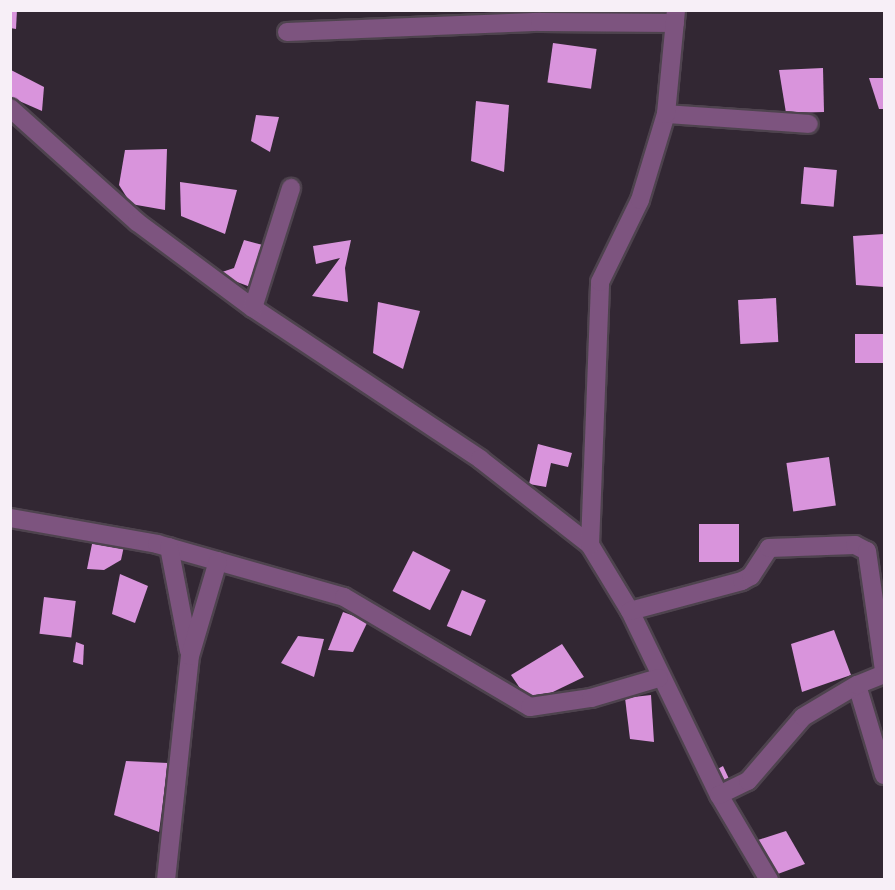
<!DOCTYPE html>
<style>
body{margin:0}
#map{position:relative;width:895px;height:890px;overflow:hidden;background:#322733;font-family:Karla,sans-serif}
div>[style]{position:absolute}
.building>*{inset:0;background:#d994dc;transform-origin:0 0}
.roads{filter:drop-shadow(2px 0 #4e434e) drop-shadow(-2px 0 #4e434e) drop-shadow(0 2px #4e434e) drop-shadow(0 -2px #4e434e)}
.minor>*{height:18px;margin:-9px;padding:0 9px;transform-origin:9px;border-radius:9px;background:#7d547f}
span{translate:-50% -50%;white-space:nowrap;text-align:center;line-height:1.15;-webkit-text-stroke:6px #322733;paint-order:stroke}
.frame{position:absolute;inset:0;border:12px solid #f7eff7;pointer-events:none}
</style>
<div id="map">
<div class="building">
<i style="clip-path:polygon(10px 10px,17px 10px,16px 29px,10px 28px)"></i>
<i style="left:553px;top:43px;width:44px;height:40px;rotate:8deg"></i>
<i style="clip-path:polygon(823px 68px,824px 112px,786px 113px,779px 70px)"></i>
<i style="clip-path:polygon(11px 70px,44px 87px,42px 111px,10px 97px)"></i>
<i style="clip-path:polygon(869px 78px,884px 78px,884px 109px,879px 109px)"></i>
<i style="clip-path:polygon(476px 101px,509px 105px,504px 172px,471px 161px)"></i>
<i style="clip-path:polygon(256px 115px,279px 117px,270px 152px,251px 141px)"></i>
<i style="clip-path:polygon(167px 149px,165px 210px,131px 204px,119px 185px,125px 150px)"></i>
<i style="left:804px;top:167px;width:33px;height:37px;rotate:5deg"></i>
<i style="clip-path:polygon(180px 182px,237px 190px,225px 234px,181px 216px)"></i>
<i style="clip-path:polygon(884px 234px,884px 287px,856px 285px,853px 236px)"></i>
<i style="clip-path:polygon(244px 240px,263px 245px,253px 288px,216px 274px,234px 268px)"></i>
<i style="clip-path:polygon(351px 240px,345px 268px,348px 302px,312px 296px,340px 258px,316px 264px,313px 246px)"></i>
<i style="left:776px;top:298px;width:44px;height:38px;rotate:87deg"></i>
<i style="clip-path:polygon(378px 302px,420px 311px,403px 369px,373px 353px)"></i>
<i style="left:884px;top:334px;width:29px;height:29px;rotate:90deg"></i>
<i style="clip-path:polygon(538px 444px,572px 453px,568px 467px,551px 463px,546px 487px,529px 484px)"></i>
<i style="left:829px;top:457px;width:49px;height:43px;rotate:82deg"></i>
<i style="left:699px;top:524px;width:40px;height:38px"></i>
<i style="clip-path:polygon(93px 539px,124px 546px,121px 560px,104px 570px,87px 569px)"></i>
<i style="left:413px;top:551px;width:42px;height:45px;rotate:27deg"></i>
<i style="clip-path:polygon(120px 574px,148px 586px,135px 623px,112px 614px)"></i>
<i style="left:462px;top:590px;width:26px;height:39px;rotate:23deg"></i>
<i style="left:44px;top:597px;width:32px;height:37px;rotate:7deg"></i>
<i style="clip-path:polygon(343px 612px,368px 621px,353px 652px,328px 650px)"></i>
<i style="clip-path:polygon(834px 630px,851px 675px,802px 692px,791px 644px)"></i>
<i style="clip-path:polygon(298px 636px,324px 639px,314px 677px,281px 663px)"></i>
<i style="clip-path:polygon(76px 642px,84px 645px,83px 665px,73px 662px)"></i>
<i style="clip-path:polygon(562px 644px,584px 677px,530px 703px,511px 675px)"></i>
<i style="clip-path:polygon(651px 695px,654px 742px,630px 739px,625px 698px)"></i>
<i style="clip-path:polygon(126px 761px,168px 763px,159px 832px,114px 815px)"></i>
<i style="clip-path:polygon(723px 766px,730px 781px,723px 785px,714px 771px)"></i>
<i style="clip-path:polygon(786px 831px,805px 864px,775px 875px,758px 840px)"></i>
</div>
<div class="roads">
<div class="minor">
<i style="left:287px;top:32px;width:253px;rotate:-2.3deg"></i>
<i style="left:540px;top:22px;width:135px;rotate:0.4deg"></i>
<i style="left:10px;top:108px;width:171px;rotate:41.9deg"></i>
<i style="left:137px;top:222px;width:144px;rotate:36.6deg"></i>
<i style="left:253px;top:308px;width:273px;rotate:33.6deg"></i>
<i style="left:480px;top:459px;width:140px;rotate:38deg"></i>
<i style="left:590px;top:545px;width:77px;rotate:58.8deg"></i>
<i style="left:630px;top:611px;width:204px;rotate:64.2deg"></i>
<i style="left:719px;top:795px;width:99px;rotate:59.5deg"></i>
<i style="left:666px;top:114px;width:143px;rotate:4deg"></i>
<i style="left:253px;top:308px;width:126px;rotate:-72.4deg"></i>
<i style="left:10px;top:518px;width:149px;rotate:10deg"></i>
<i style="left:157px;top:544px;width:194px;rotate:15.8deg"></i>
<i style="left:344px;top:597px;width:216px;rotate:30.6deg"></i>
<i style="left:530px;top:707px;width:62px;rotate:-8.4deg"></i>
<i style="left:591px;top:698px;width:71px;rotate:-16.4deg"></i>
<i style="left:590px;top:545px;width:263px;rotate:-87.8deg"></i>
<i style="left:600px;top:282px;width:91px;rotate:-64deg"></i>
<i style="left:640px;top:200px;width:90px;rotate:-73.2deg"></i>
<i style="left:666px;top:114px;width:104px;rotate:-84.5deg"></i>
<i style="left:169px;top:547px;width:106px;rotate:79.1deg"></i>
<i style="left:630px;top:611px;width:116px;rotate:-15deg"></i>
<i style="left:742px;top:581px;width:10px;rotate:-29deg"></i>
<i style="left:751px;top:576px;width:33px;rotate:-57deg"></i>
<i style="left:769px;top:548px;width:86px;rotate:-2deg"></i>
<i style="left:855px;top:545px;width:13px;rotate:27deg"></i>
<i style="left:867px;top:551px;width:121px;rotate:81.9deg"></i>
<i style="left:857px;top:685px;width:94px;rotate:73.3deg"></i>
<i style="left:719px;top:795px;width:32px;rotate:-26deg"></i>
<i style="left:748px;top:781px;width:84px;rotate:-49.3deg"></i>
<i style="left:803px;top:717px;width:63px;rotate:-30.7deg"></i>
<i style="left:857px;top:685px;width:29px;rotate:-22deg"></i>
<i style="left:166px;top:880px;width:225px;rotate:-83.9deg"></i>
<i style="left:190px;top:656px;width:99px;rotate:-73.6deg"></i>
</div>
</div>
<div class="frame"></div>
</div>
